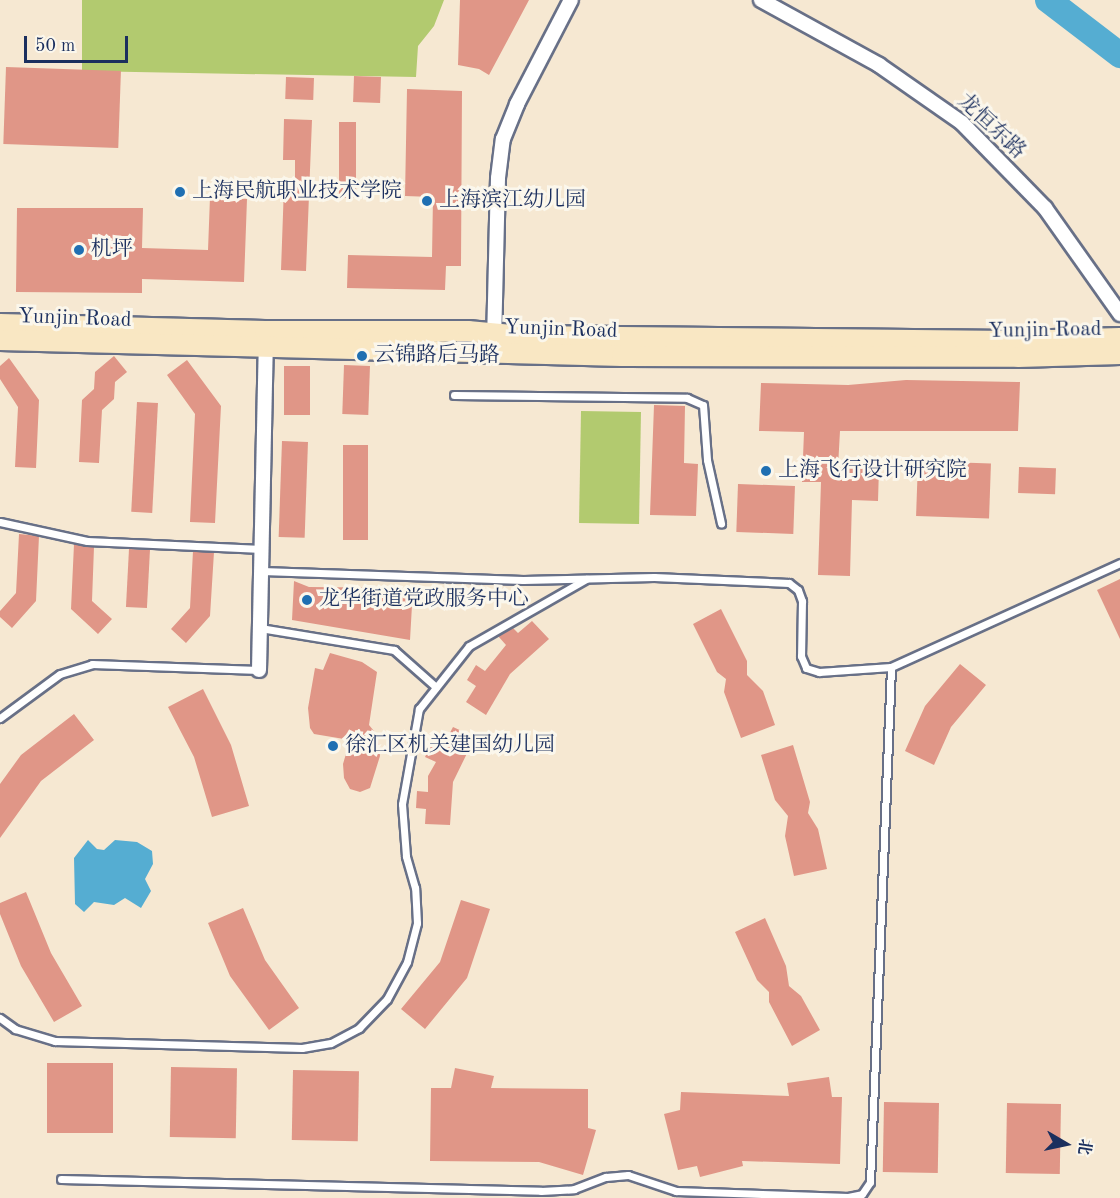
<!DOCTYPE html>
<meta charset="utf-8">
<style>
body{margin:0}
#map{position:relative;width:1120px;height:1198px;overflow:hidden;background:#f6e8d2;font-family:"Old Standard TT","Noto Serif SC",serif}
div>[style]{position:absolute}
.green>*{inset:0;background:#b2ca6f;transform-origin:0 0}
.water>*{inset:0;background:#55add2}
.river>*{height:26px;margin:-13px;padding:0 13px;transform-origin:13px;border-radius:13px;background:#55add2}
.building>*{inset:0;background:#e09687;transform-origin:0 0}
.roads{filter:drop-shadow(2px 0 #687087) drop-shadow(-2px 0 #687087) drop-shadow(0 2px #687087) drop-shadow(0 -2px #687087)}
.lane>*{height:7px;margin:-3.5px;padding:0 3.5px;transform-origin:3.5px;border-radius:3.5px;background:#fff}
.street>*{height:14px;margin:-7px;padding:0 7px;transform-origin:7px;border-radius:7px;background:#fff}
.secondary>*{height:20px;margin:-10px;padding:0 10px;transform-origin:10px;border-radius:10px;background:#f9e7c3}
.dots>*{width:16px;height:16px;translate:-50% -50%;box-sizing:border-box;border:3px solid #fbf7ec;border-radius:50%}
span{translate:-50% -50%;white-space:nowrap;text-align:center;line-height:1.15;-webkit-text-stroke:6px #fbf7ec;paint-order:stroke}
.street-label{font-size:21px;color:#1b2f5e}
.poi-label{font-size:21px;color:#1b2f5e}
.left{translate:0 -50%;text-align:left}
.north{position:absolute;left:1036px;top:1114px;width:60px;height:60px;-webkit-text-stroke:4px #fbf7ec;paint-order:stroke;rotate:99deg;font-size:16px;font-weight:700;line-height:24px;text-align:center;color:#1b2f5e}
.north::after{content:'';display:block;margin:auto;width:21px;height:27px;background:#1b2f5e;clip-path:polygon(50% 0,100% 100%,50% 72%,0 100%)}
.scale{position:absolute;left:24px;top:36px;width:104px;height:27px;box-sizing:border-box;border:3px solid #1b2f5e;border-top:0;padding-left:8px;font-size:18px;line-height:21px;white-space:nowrap;color:#1b2f5e;-webkit-text-stroke:4px #fbf7ec;paint-order:stroke}
</style>
<div id="map">
<div class="green">
<i style="clip-path:polygon(82px 0,444px 0,434px 26px,418px 46px,416px 77px,82px 71px)"></i>
<i style="left:581px;top:411px;width:60px;height:112px;rotate:1deg"></i>
</div>
<div class="water">
<i style="clip-path:polygon(88px 840px,97px 849px,104px 850px,115px 840px,137px 842px,152px 851px,153px 864px,145px 879px,151px 891px,141px 908px,125px 898px,114px 905px,94px 902px,84px 912px,75px 904px,74px 858px)"></i>
</div>
<div class="river">
<i style="left:1048px;top:0;width:91px;rotate:37.4deg"></i>
</div>
<div class="building">
<i style="clip-path:polygon(460px 0,529px 0,489px 75px,479px 69px,458px 65px)"></i>
<i style="left:6px;top:67px;width:115px;height:77px;rotate:2deg"></i>
<i style="left:354px;top:76px;width:27px;height:26px;rotate:2deg"></i>
<i style="left:286px;top:77px;width:28px;height:22px;rotate:2deg"></i>
<i style="clip-path:polygon(407px 89px,462px 91px,461px 266px,446px 266px,445px 290px,347px 288px,348px 255px,432px 257px,433px 197px,405px 196px)"></i>
<i style="clip-path:polygon(284px 119px,312px 120px,306px 271px,281px 270px,284px 186px,295px 187px,295px 160px,283px 160px)"></i>
<i style="left:339px;top:122px;width:17px;height:76px"></i>
<i style="clip-path:polygon(210px 197px,247px 199px,244px 282px,142px 279px,142px 293px,16px 292px,17px 208px,143px 208px,142px 248px,208px 250px)"></i>
<i style="clip-path:polygon(114px 356px,127px 372px,115px 382px,114px 399px,102px 410px,99px 463px,79px 462px,82px 400px,94px 389px,95px 372px)"></i>
<i style="clip-path:polygon(9px 358px,39px 400px,36px 468px,15px 467px,18px 407px,0 379px,0 366px)"></i>
<i style="clip-path:polygon(187px 360px,221px 406px,215px 523px,190px 522px,195px 414px,167px 375px)"></i>
<i style="left:344px;top:365px;width:26px;height:49px;rotate:2deg"></i>
<i style="left:284px;top:366px;width:26px;height:49px"></i>
<i style="clip-path:polygon(906px 380px,1020px 382px,1018px 431px,840px 431px,838px 467px,879px 468px,878px 501px,852px 500px,850px 576px,818px 575px,821px 482px,802px 482px,804px 432px,759px 431px,761px 383px,848px 385px)"></i>
<i style="left:137px;top:402px;width:21px;height:110px;rotate:3deg"></i>
<i style="clip-path:polygon(654px 405px,685px 406px,684px 463px,698px 464px,696px 516px,650px 515px)"></i>
<i style="left:282px;top:441px;width:26px;height:96px;rotate:2deg"></i>
<i style="left:343px;top:445px;width:25px;height:95px"></i>
<i style="left:918px;top:461px;width:73px;height:55px;rotate:2deg"></i>
<i style="left:1019px;top:467px;width:37px;height:26px;rotate:2deg"></i>
<i style="left:738px;top:484px;width:57px;height:48px;rotate:2deg"></i>
<i style="clip-path:polygon(19px 534px,39px 536px,36px 601px,12px 628px,0 617px,0 611px,16px 593px)"></i>
<i style="clip-path:polygon(74px 544px,94px 547px,92px 601px,112px 619px,98px 634px,71px 609px)"></i>
<i style="left:129px;top:549px;width:21px;height:58px;rotate:3deg"></i>
<i style="clip-path:polygon(193px 551px,214px 552px,210px 616px,186px 643px,171px 629px,190px 608px)"></i>
<i style="clip-path:polygon(1120px 579px,1120px 639px,1097px 590px)"></i>
<i style="clip-path:polygon(294px 581px,309px 587px,413px 588px,410px 640px,292px 620px)"></i>
<i style="clip-path:polygon(721px 609px,747px 661px,747px 675px,763px 691px,775px 725px,741px 738px,724px 692px,726px 679px,717px 672px,693px 624px)"></i>
<i style="clip-path:polygon(532px 621px,549px 639px,510px 674px,486px 715px,466px 702px,476px 686px,467px 680px,476px 665px,485px 671px,506px 645px,498px 636px,513px 628px,518px 633px)"></i>
<i style="clip-path:polygon(330px 653px,362px 662px,377px 672px,369px 725px,378px 736px,380px 756px,370px 788px,360px 792px,350px 789px,344px 778px,343px 764px,350px 740px,314px 734px,310px 728px,308px 708px,315px 668px,323px 670px)"></i>
<i style="clip-path:polygon(960px 664px,986px 685px,951px 727px,934px 765px,905px 751px,925px 706px)"></i>
<i style="clip-path:polygon(203px 689px,231px 745px,249px 806px,212px 817px,194px 757px,168px 707px)"></i>
<i style="clip-path:polygon(74px 714px,94px 740px,41px 781px,0 838px,0 784px,21px 755px)"></i>
<i style="clip-path:polygon(453px 727px,475px 737px,453px 782px,450px 825px,425px 824px,426px 809px,416px 808px,417px 791px,428px 792px,428px 776px,436px 762px,425px 757px,433px 741px,443px 746px)"></i>
<i style="clip-path:polygon(793px 745px,810px 802px,808px 813px,818px 829px,827px 869px,794px 876px,785px 836px,788px 816px,775px 800px,761px 755px)"></i>
<i style="clip-path:polygon(26px 892px,51px 953px,82px 1006px,54px 1022px,21px 966px,0 914px,0 903px)"></i>
<i style="clip-path:polygon(461px 900px,490px 909px,467px 978px,425px 1029px,401px 1009px,440px 962px)"></i>
<i style="clip-path:polygon(243px 908px,265px 960px,299px 1008px,269px 1030px,230px 976px,208px 923px)"></i>
<i style="clip-path:polygon(765px 918px,786px 966px,789px 986px,801px 996px,820px 1030px,792px 1046px,769px 1002px,769px 992px,757px 980px,735px 932px)"></i>
<i style="left:47px;top:1063px;width:66px;height:70px"></i>
<i style="left:171px;top:1067px;width:66px;height:70px;rotate:1deg"></i>
<i style="clip-path:polygon(455px 1068px,494px 1076px,491px 1088px,588px 1089px,588px 1128px,596px 1130px,583px 1175px,539px 1162px,430px 1161px,431px 1088px,451px 1088px)"></i>
<i style="left:293px;top:1070px;width:66px;height:70px;rotate:1deg"></i>
<i style="clip-path:polygon(829px 1077px,832px 1097px,842px 1097px,840px 1164px,742px 1161px,743px 1166px,700px 1177px,697px 1166px,678px 1170px,664px 1114px,680px 1110px,681px 1092px,789px 1096px,787px 1083px)"></i>
<i style="left:884px;top:1102px;width:55px;height:70px;rotate:1deg"></i>
<i style="left:1007px;top:1103px;width:54px;height:70px;rotate:1deg"></i>
</div>
<div class="roads">
<div class="lane">
<i style="left:454px;top:395px;width:233px;rotate:0.7deg"></i>
<i style="left:687px;top:398px;width:17px;rotate:24deg"></i>
<i style="left:703px;top:405px;width:55px;rotate:85.8deg"></i>
<i style="left:707px;top:460px;width:65px;rotate:77.5deg"></i>
<i style="left:0;top:522px;width:89px;rotate:12.3deg"></i>
<i style="left:87px;top:541px;width:175px;rotate:2.6deg"></i>
<i style="left:262px;top:571px;width:261px;rotate:2deg"></i>
<i style="left:523px;top:580px;width:131px;rotate:-1.3deg"></i>
<i style="left:654px;top:577px;width:135px;rotate:2.5deg"></i>
<i style="left:789px;top:583px;width:11px;rotate:38deg"></i>
<i style="left:798px;top:590px;width:12px;rotate:70deg"></i>
<i style="left:802px;top:601px;width:55px;rotate:91deg"></i>
<i style="left:801px;top:656px;width:13px;rotate:67deg"></i>
<i style="left:806px;top:668px;width:14px;rotate:17deg"></i>
<i style="left:819px;top:672px;width:72px;rotate:-4deg"></i>
<i style="left:891px;top:667px;width:252px;rotate:-24.4deg"></i>
<i style="left:260px;top:628px;width:136px;rotate:9.3deg"></i>
<i style="left:394px;top:650px;width:56px;rotate:41.4deg"></i>
<i style="left:0;top:718px;width:74px;rotate:-36.3deg"></i>
<i style="left:60px;top:674px;width:34px;rotate:-17deg"></i>
<i style="left:92px;top:664px;width:167px;rotate:2.1deg"></i>
<i style="left:0;top:1018px;width:19px;rotate:36deg"></i>
<i style="left:15px;top:1029px;width:42px;rotate:16.7deg"></i>
<i style="left:55px;top:1041px;width:247px;rotate:1.6deg"></i>
<i style="left:302px;top:1048px;width:29px;rotate:-10deg"></i>
<i style="left:331px;top:1043px;width:32px;rotate:-28deg"></i>
<i style="left:359px;top:1028px;width:40px;rotate:-46deg"></i>
<i style="left:387px;top:999px;width:42px;rotate:-61.6deg"></i>
<i style="left:407px;top:962px;width:40px;rotate:-75.6deg"></i>
<i style="left:417px;top:923px;width:35px;rotate:-93deg"></i>
<i style="left:415px;top:888px;width:33px;rotate:-106deg"></i>
<i style="left:406px;top:856px;width:52px;rotate:-94.4deg"></i>
<i style="left:402px;top:804px;width:97px;rotate:-79.9deg"></i>
<i style="left:419px;top:709px;width:80px;rotate:-51.6deg"></i>
<i style="left:469px;top:646px;width:135px;rotate:-29.8deg"></i>
<i style="left:61px;top:1179px;width:480px;rotate:1.4deg"></i>
<i style="left:541px;top:1191px;width:33px;rotate:-3deg"></i>
<i style="left:574px;top:1189px;width:34px;rotate:-21deg"></i>
<i style="left:606px;top:1177px;width:22px;rotate:-5deg"></i>
<i style="left:628px;top:1175px;width:51px;rotate:18.4deg"></i>
<i style="left:676px;top:1191px;width:172px;rotate:2deg"></i>
<i style="left:848px;top:1197px;width:14px;rotate:-12deg"></i>
<i style="left:862px;top:1194px;width:14px;rotate:-56deg"></i>
<i style="left:870px;top:1182px;width:515px;rotate:-87.66deg"></i>
</div>
<div class="street">
<i style="left:761px;top:0;width:135px;rotate:28.8deg"></i>
<i style="left:879px;top:65px;width:101px;rotate:34.9deg"></i>
<i style="left:962px;top:123px;width:119px;rotate:45.7deg"></i>
<i style="left:1045px;top:208px;width:130px;rotate:54.7deg"></i>
<i style="left:494px;top:342px;width:164px;rotate:-88.6deg"></i>
<i style="left:498px;top:178px;width:39px;rotate:-83deg"></i>
<i style="left:503px;top:139px;width:38px;rotate:-68deg"></i>
<i style="left:517px;top:104px;width:117px;rotate:-62.6deg"></i>
<i style="left:259px;top:670px;width:323px;rotate:-88.8deg"></i>
</div>
<div class="secondary">
<i style="left:0;top:324px;width:265px;rotate:1.5deg"></i>
<i style="left:265px;top:331px;width:203px"></i>
<i style="left:468px;top:331px;width:55px;rotate:5.2deg"></i>
<i style="left:523px;top:336px;width:495px;rotate:0.6deg"></i>
<i style="left:1018px;top:341px;width:102px;rotate:-1.7deg"></i>
<i style="left:0;top:340px;width:622px;rotate:1.47deg"></i>
<i style="left:622px;top:356px;width:396px;rotate:0.1deg"></i>
<i style="left:1018px;top:357px;width:102px;rotate:-1.7deg"></i>
</div>
</div>
<div class="dots">
<i style="left:180px;top:192px;background:#1f6fb2"></i>
<i style="left:427px;top:201px;background:#1f6fb2"></i>
<i style="left:79px;top:250px;background:#1f6fb2"></i>
<i style="left:362px;top:356px;background:#1f6fb2"></i>
<i style="left:766px;top:471px;background:#1f6fb2"></i>
<i style="left:307px;top:600px;background:#1f6fb2"></i>
<i style="left:333px;top:746px;background:#1f6fb2"></i>
</div>
<div class="street-label">
<span style="left:991px;top:127px;rotate:43deg">龙恒东路</span>
<span style="left:75px;top:319px;rotate:2deg">Yunjin Road</span>
<span style="left:561px;top:330px;rotate:2deg">Yunjin Road</span>
<span style="left:1045px;top:331px;rotate:-1deg">Yunjin Road</span>
</div>
<div class="poi-label">
<span class="left" style="left:192px;top:192px">上海民航职业技术学院</span>
<span class="left" style="left:439px;top:201px">上海滨江幼儿园</span>
<span class="left" style="left:91px;top:250px">机坪</span>
<span class="left" style="left:374px;top:356px">云锦路后马路</span>
<span class="left" style="left:778px;top:471px">上海飞行设计研究院</span>
<span class="left" style="left:319px;top:600px">龙华街道党政服务中心</span>
<span class="left" style="left:345px;top:746px">徐汇区机关建国幼儿园</span>
</div>
<div class="north">北</div>
<div class="scale">50 m</div>
</div>
